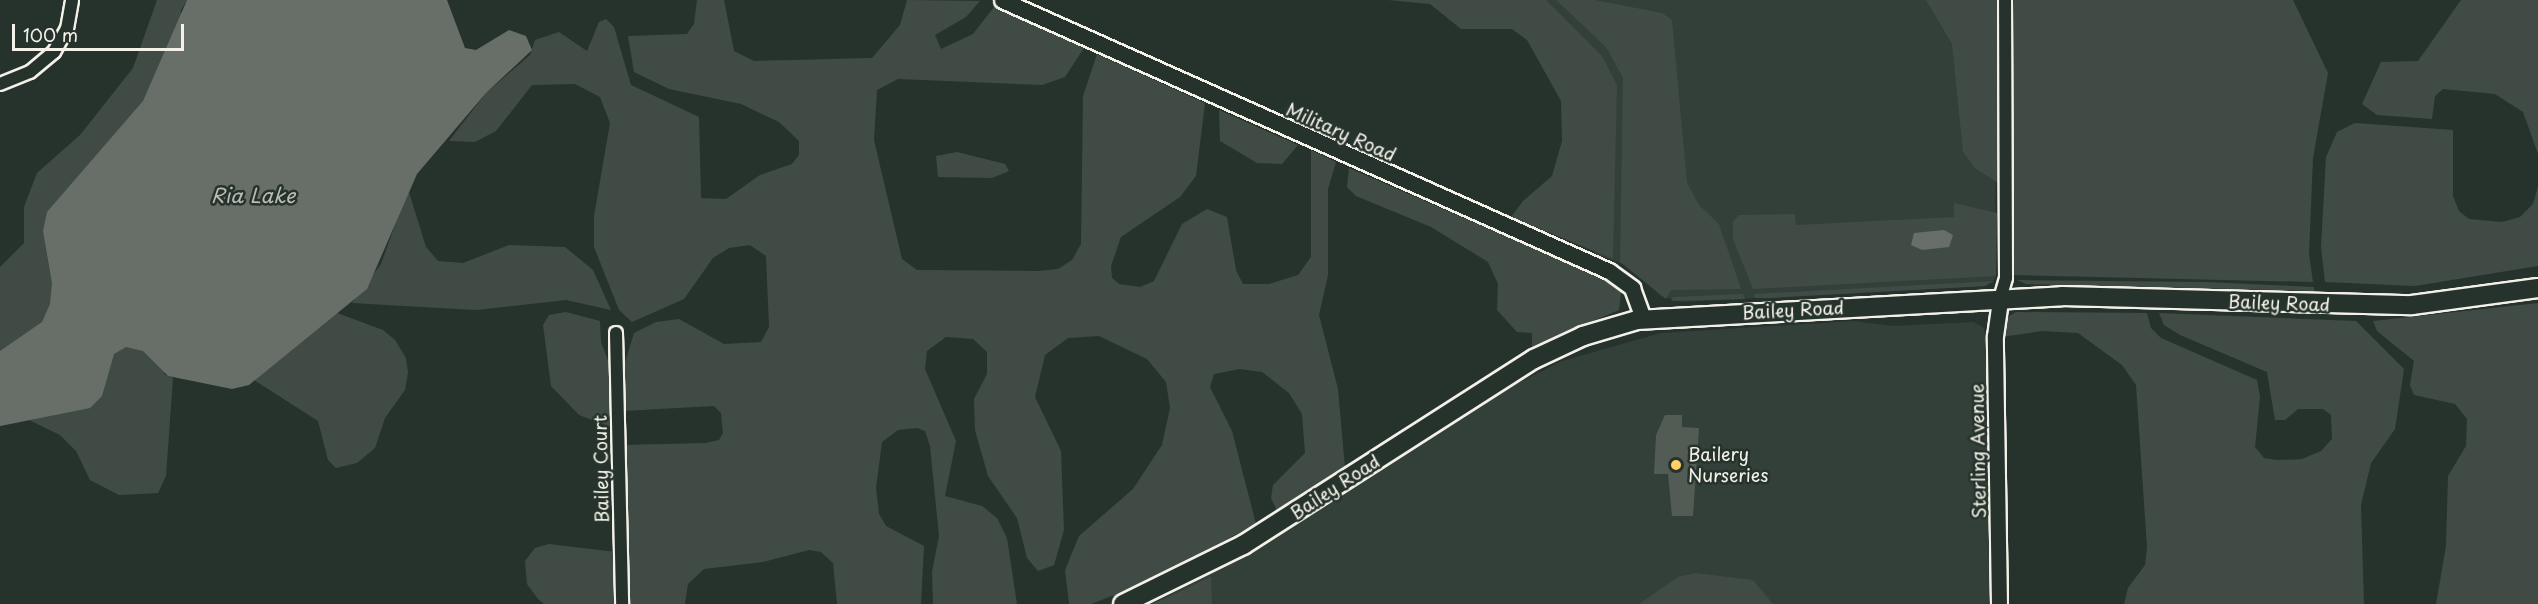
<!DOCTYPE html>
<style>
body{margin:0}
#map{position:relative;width:2538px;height:604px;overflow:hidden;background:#26332d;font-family:"Playpen Sans",sans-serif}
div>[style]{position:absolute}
.built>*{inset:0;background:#333f39}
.green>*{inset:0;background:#414b45}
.water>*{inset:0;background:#676f68}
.building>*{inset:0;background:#525c55}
.roads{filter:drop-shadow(2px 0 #f4f1e8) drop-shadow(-2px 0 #f4f1e8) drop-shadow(0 2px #f4f1e8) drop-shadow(0 -2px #f4f1e8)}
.minor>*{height:12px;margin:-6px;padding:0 6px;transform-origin:6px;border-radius:6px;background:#26332d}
.tertiary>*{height:15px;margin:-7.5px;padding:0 7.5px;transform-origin:7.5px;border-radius:7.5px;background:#26332d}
.secondary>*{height:18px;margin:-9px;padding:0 9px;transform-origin:9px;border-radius:9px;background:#26332d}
.dots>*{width:16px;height:16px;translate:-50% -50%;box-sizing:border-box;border:3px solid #26332d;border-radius:50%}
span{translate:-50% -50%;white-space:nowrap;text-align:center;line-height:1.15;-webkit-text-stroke:5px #26332d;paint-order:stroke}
.street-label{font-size:18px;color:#f4f1e8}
.poi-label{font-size:18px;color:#f4f1e8}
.left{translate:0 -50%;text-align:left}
.water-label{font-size:20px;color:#bcbdb5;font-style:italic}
.scale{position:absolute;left:12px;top:24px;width:172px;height:27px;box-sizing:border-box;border:3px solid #f4f1e8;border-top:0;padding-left:8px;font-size:18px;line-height:21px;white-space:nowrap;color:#f4f1e8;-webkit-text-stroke:4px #26332d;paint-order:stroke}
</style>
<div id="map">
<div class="built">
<i style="clip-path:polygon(1524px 0,1997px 0,1995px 279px,1985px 286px,1682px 302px,1661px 296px,1626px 265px,1595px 254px,1576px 100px)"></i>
<i style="clip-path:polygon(1853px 321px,1894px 326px,1973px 322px,1983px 327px,1989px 347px,1993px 604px,1152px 604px,1265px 545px,1518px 383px,1562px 361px,1661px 333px)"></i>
</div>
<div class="green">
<i style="clip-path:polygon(157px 0,187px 0,181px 10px,164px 374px,173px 378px,166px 476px,158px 493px,119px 495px,90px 480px,76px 451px,60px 435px,29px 420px,0 426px,0 267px,24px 243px,24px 207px,37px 173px,80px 135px,133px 68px)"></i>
<i style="clip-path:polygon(697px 0,724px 0,734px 51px,754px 61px,872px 58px,900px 25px,907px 0,980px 1px,966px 17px,935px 35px,941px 49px,973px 34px,994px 7px,1084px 48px,1065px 77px,1042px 85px,898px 79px,877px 90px,874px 140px,902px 259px,917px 270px,1039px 271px,1058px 269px,1072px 260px,1081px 244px,1083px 96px,1097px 54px,1205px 103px,1196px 176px,1180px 197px,1121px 237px,1111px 266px,1112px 278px,1119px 284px,1140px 287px,1154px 281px,1182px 224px,1207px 209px,1227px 217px,1236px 270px,1243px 284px,1269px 284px,1298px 275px,1311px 257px,1311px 150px,1336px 162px,1328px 189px,1328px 275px,1319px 315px,1338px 389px,1345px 468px,1277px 511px,1271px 498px,1273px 485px,1305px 453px,1302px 414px,1289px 393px,1262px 372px,1240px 369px,1214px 374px,1210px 387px,1232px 431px,1256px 524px,1146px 583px,1091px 604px,1069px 604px,1065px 570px,1079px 536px,1133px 489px,1162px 445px,1170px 408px,1166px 382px,1147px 359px,1099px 336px,1068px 338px,1045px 355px,1035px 397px,1061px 451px,1064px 530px,1054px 565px,1038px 571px,1027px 558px,1017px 518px,988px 476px,975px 430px,974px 399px,987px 374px,987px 352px,973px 339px,946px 337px,927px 351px,925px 369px,956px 441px,945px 496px,982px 506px,997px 518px,1007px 538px,1017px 604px,933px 604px,932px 572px,939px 536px,930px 446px,925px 431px,917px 428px,898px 430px,882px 442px,876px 488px,879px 514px,886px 526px,924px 546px,921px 604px,837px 604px,833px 563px,821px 552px,809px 550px,763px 562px,704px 569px,688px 584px,685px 604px,627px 604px,623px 445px,706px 443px,719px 440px,723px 433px,721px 413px,714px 406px,623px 411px,622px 372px,634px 333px,656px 322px,679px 319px,724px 344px,761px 342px,769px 327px,766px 256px,750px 245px,729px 248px,713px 258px,684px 299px,632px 322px,619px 310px,594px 247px,594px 216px,610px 123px,600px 97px,575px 84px,532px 85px,496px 131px,475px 142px,449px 141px,486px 93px,530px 55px,535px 40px,559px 32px,587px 51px,599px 22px,606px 19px,614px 27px,631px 85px,699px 117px,701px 198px,726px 199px,760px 175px,792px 164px,799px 155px,799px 141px,779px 122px,741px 104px,669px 89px,634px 72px,628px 36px,687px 34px,694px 24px)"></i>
<i style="clip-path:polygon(1388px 0,1546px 0,1602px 56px,1617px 85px,1613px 259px,1511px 217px,1523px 201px,1552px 176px,1562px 141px,1561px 101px,1527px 40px,1512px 29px,1461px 29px,1430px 4px)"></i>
<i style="clip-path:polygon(1556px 0,1595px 0,1662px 13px,1672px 20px,1687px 183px,1699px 205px,1719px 224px,1741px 289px,1671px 290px,1666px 299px,1620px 262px,1623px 78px,1606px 47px)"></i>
<i style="clip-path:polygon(1926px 0,1997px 0,1997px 182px,1976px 169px,1963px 152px,1952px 44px)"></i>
<i style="clip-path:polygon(2014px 0,2293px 0,2328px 73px,2313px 158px,2309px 254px,2313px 282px,2014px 275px)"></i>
<i style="clip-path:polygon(2461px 0,2538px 0,2538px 154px,2523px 112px,2495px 94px,2443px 89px,2435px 96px,2432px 119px,2377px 115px,2362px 104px,2381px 62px,2418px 61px)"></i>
<i style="clip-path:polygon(1219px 110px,1244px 121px,1298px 145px,1282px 164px,1257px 163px,1220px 141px)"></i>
<i style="clip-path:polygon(2355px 123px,2453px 130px,2453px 196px,2459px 211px,2469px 219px,2502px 222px,2520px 217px,2533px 204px,2538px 186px,2538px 266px,2415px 286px,2325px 282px,2321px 247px,2326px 157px,2337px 132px)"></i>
<i style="clip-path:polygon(957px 152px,1005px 164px,1009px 171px,992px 178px,938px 177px,936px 156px)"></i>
<i style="clip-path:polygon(1349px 168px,1604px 279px,1621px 292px,1619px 310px,1532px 347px,1532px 333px,1517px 332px,1497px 310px,1498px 284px,1488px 262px,1431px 227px,1356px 196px,1347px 187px)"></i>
<i style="clip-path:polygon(408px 189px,426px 247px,438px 261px,463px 263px,509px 245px,565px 247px,593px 270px,611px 310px,566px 300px,476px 310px,352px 303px,381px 264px)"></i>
<i style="clip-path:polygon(1954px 203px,1997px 213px,1996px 276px,1753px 289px,1733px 239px,1733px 221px,1739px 215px,1795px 214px,1796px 225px,1954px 217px)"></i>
<i style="clip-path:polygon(2017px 280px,2205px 282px,2314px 287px,2314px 291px,2026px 284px)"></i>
<i style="clip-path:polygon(1994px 281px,1985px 286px,1771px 298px,1755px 298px,1754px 294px)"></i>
<i style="clip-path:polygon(1743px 294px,1745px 299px,1671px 301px,1673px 297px)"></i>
<i style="clip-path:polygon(2538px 303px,2538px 604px,2436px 604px,2446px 546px,2448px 476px,2466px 446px,2467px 419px,2455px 404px,2414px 395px,2410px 385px,2414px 361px,2377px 331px,2373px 321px)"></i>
<i style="clip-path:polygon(566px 312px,600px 321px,601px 342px,612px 371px,614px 428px,579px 415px,551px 386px,543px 325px,549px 315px)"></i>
<i style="clip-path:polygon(2016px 312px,2147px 313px,2151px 328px,2161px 338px,2257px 380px,2260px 397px,2255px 447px,2264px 458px,2277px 460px,2302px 459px,2321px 451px,2332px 439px,2331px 415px,2323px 409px,2298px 409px,2285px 420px,2275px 420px,2267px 372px,2180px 335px,2164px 325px,2159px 313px,2356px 321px,2404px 369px,2395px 429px,2371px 463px,2361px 505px,2364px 604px,2124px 604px,2128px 588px,2145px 565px,2147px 547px,2136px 385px,2122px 365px,2078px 333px,2042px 331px,2001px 337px,2003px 320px)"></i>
<i style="clip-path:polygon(337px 313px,383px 330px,395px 340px,406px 358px,408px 373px,405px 390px,385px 418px,375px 448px,357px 463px,336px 468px,328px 460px,318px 421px,254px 380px)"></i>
<i style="clip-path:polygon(549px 544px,616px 552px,617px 604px,544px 604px,538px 599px,527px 584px,525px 561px,535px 548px)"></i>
<i style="clip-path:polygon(1695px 573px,1753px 580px,1773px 604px,1639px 604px,1678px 577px)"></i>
<i style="clip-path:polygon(1211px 576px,1212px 604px,1152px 604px,1177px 593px)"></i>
</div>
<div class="water">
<i style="clip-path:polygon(187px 0,447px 0,465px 48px,476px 50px,509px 30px,526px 36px,532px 50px,486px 93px,417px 174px,367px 289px,249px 385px,232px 389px,168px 376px,143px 351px,126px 347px,114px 354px,102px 396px,90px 408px,0 426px,0 351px,42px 322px,50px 304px,52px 283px,43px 231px,47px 212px,143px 101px)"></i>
<i style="clip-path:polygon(1944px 230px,1953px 235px,1949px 247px,1922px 250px,1911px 245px,1914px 233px)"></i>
</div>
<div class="building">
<i style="clip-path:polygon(1665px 415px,1682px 415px,1682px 427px,1699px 428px,1693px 516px,1672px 516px,1668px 474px,1654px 474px,1656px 435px)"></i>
</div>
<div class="roads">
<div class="minor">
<i style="left:0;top:84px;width:32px;rotate:-22deg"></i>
<i style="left:30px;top:72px;width:31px;rotate:-40deg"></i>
<i style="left:54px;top:52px;width:26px;rotate:-61deg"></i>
<i style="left:67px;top:29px;width:29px;rotate:-80deg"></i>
<i style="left:2000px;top:299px;width:22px;rotate:-74deg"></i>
<i style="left:2006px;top:278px;width:278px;rotate:-90.2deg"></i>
<i style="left:616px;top:333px;width:271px;rotate:88.7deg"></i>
</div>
<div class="tertiary">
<i style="left:1002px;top:0;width:665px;rotate:24.06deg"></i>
<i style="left:1609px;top:271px;width:29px;rotate:36deg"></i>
<i style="left:1632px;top:288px;width:33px;rotate:70deg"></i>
<i style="left:1999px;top:604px;width:268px;rotate:-90.9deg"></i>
<i style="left:1995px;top:336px;width:37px;rotate:-82deg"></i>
</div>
<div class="secondary">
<i style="left:1123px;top:604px;width:134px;rotate:-26.2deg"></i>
<i style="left:1243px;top:545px;width:345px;rotate:-32.6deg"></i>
<i style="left:1534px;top:359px;width:54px;rotate:-25.1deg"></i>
<i style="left:1583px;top:336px;width:56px;rotate:-16.5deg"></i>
<i style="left:1637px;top:320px;width:426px;rotate:-3.2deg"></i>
<i style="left:2062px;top:296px;width:350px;rotate:1.5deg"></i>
<i style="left:2412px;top:305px;width:127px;rotate:-7.7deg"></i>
</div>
</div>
<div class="dots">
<i style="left:1676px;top:465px;background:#ffd166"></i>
</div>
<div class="street-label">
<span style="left:1341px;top:132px;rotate:24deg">Military Road</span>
<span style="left:2279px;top:303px;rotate:2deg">Bailey Road</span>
<span style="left:1793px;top:310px;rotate:-3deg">Bailey Road</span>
<span style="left:1978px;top:451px;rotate:-91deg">Sterling Avenue</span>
<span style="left:601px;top:469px;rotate:-91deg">Bailey Court</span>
<span style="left:1335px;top:487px;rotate:-33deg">Bailey Road</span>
</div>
<div class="poi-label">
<span class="left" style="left:1688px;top:465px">Bailery<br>Nurseries</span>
</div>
<div class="water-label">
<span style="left:253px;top:195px">Ria Lake</span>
</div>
<div class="scale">100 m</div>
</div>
